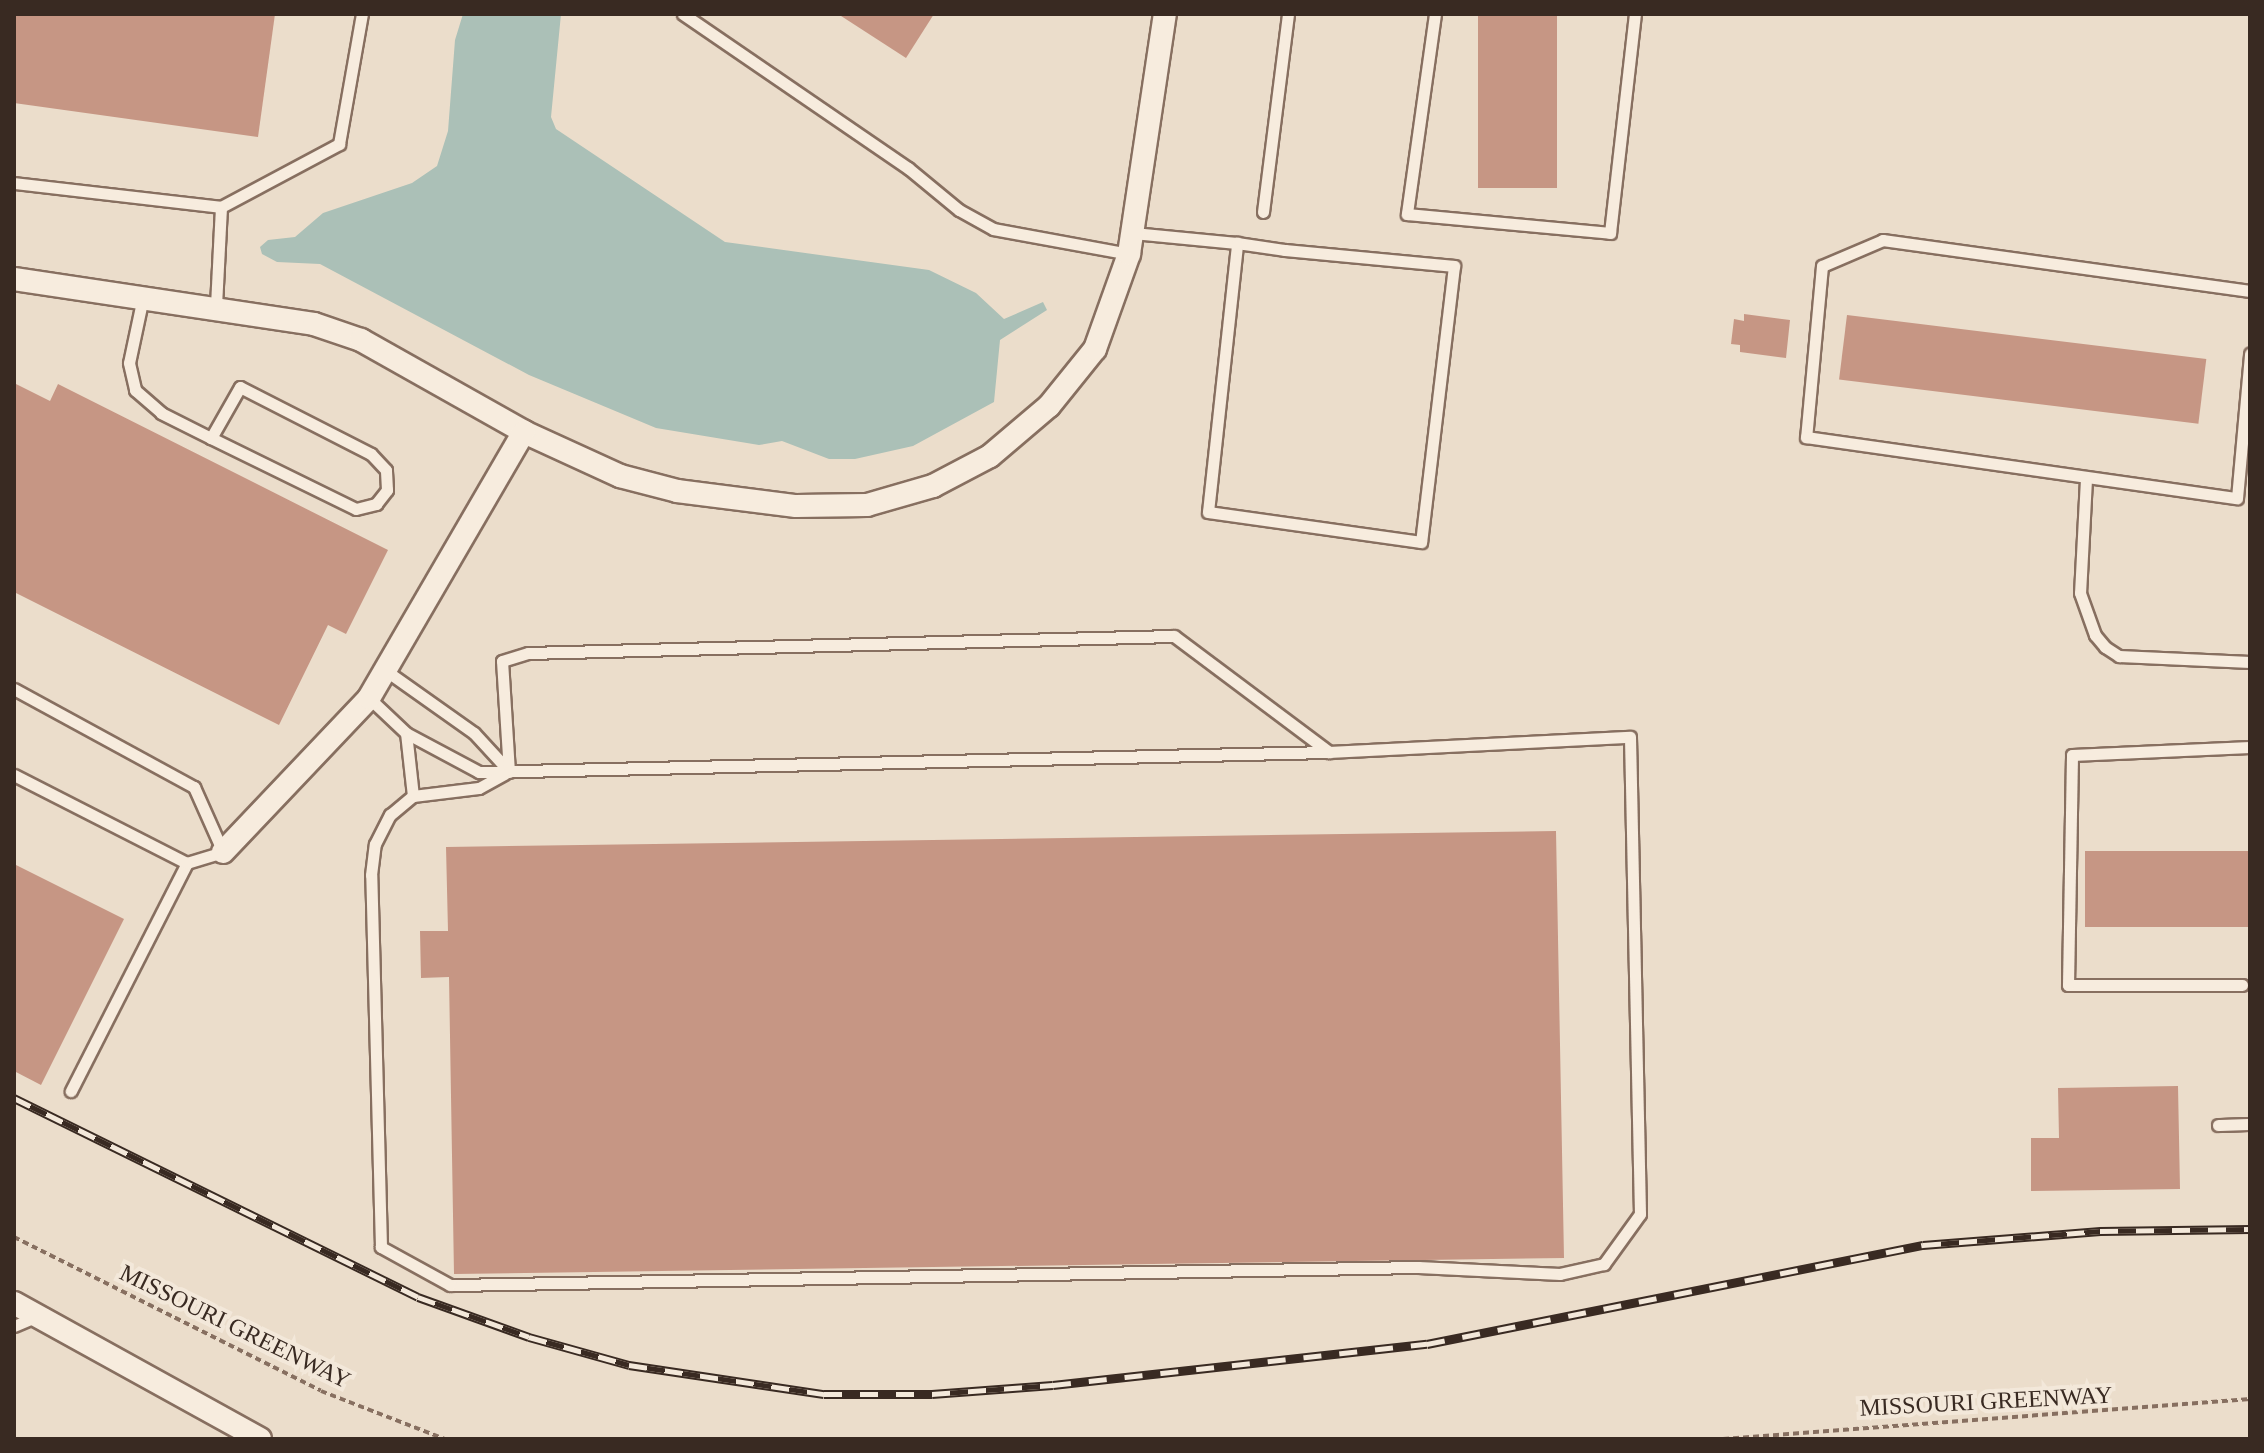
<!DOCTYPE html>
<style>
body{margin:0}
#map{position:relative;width:2264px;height:1453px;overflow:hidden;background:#ebddcb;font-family:"Times New Roman",serif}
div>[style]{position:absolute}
.water>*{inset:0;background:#abc0b7}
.building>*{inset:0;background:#c69684;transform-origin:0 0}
.path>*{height:4px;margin-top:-2px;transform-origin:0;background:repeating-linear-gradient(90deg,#876f60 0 6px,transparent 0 10px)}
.roads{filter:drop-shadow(2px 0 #876f60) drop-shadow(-2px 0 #876f60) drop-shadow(0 2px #876f60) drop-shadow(0 -2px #876f60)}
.service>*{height:11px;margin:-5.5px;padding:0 5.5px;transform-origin:5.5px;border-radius:5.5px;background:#f7ecde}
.minor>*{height:22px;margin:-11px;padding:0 11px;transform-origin:11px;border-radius:11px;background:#f7ecde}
.rail>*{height:9px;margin-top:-4.5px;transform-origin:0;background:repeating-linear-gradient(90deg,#f3e8da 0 18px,#392a22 0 36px);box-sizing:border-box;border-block:2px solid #392a22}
span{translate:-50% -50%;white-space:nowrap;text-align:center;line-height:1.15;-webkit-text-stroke:8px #f3e8da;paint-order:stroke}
.street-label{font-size:24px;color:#392a22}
.frame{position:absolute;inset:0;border:16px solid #392a22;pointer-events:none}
</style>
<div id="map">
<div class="water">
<i style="clip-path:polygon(463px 14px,561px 14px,551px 117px,556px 129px,725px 242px,929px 270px,976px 293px,1004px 319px,1043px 302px,1047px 310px,1000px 340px,994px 402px,913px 446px,855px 459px,829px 459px,782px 441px,759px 445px,656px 428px,529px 375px,320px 264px,277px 262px,262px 254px,260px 247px,268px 240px,295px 237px,323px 213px,412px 183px,437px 166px,448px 131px,455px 40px)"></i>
</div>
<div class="building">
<i style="clip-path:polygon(14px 14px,275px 14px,258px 137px,14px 103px)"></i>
<i style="clip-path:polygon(838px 14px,934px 14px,906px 58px)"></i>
<i style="left:1478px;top:14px;width:79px;height:174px"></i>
<i style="clip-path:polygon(1744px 314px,1790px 320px,1786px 358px,1740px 352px,1740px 345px,1731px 344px,1734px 319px,1744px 321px)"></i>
<i style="left:1847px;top:315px;width:362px;height:65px;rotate:7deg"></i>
<i style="clip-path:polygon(14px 383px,50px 401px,58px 384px,388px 550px,346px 634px,328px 625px,279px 725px,14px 592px)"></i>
<i style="clip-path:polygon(1556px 831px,1564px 1258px,454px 1274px,449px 977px,421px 978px,420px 931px,448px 931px,446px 847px)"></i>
<i style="left:2085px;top:851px;width:165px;height:76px"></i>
<i style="clip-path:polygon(14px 864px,124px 919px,41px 1085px,14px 1071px)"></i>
<i style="clip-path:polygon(2178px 1086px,2180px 1189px,2031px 1191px,2031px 1138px,2059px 1138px,2058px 1088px)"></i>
</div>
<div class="path">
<i style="left:14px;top:1237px;width:343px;rotate:26.6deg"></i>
<i style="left:321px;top:1391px;width:133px;rotate:21.2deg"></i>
<i style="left:1723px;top:1439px;width:529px;rotate:-4.34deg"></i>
</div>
<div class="roads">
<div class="service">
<i style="left:683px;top:14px;width:273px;rotate:34.4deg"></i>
<i style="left:908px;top:168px;width:66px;rotate:39.5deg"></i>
<i style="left:959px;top:210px;width:39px;rotate:29deg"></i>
<i style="left:993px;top:229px;width:138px;rotate:10.4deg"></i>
<i style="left:1435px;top:14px;width:202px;rotate:98deg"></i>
<i style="left:1407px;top:214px;width:204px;rotate:5.3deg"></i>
<i style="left:1610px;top:233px;width:220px;rotate:-83.5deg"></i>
<i style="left:14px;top:183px;width:208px;rotate:6.6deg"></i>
<i style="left:221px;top:207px;width:100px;rotate:92.9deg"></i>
<i style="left:221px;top:207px;width:134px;rotate:-28.1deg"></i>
<i style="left:339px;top:144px;width:132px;rotate:-80deg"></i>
<i style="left:1263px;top:212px;width:200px;rotate:-82.8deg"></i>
<i style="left:1133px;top:233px;width:104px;rotate:5.5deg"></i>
<i style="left:1237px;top:243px;width:49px;rotate:8.3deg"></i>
<i style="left:1285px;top:250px;width:170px;rotate:5.4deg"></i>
<i style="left:1454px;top:266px;width:278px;rotate:96.8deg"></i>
<i style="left:1421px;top:542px;width:215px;rotate:-172deg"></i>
<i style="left:1208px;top:512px;width:271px;rotate:-83.8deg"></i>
<i style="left:2250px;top:291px;width:371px;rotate:-172.1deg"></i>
<i style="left:1883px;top:240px;width:66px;rotate:156.9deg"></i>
<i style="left:1822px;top:266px;width:172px;rotate:95.3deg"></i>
<i style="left:1806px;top:437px;width:435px;rotate:8.1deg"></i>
<i style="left:2237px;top:498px;width:145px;rotate:-84.8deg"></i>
<i style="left:143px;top:297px;width:67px;rotate:102deg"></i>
<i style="left:129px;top:363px;width:28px;rotate:77deg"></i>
<i style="left:135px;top:390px;width:35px;rotate:41deg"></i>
<i style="left:161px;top:413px;width:56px;rotate:26.6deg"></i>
<i style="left:211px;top:438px;width:161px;rotate:26.1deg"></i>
<i style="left:356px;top:509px;width:21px;rotate:-14deg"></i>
<i style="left:376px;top:504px;width:18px;rotate:-52deg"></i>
<i style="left:387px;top:490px;width:20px;rotate:-93deg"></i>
<i style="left:386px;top:470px;width:22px;rotate:-133deg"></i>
<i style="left:371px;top:454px;width:147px;rotate:-152.9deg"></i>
<i style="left:240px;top:387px;width:59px;rotate:119.6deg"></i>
<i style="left:2086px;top:479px;width:114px;rotate:93deg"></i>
<i style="left:2080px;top:593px;width:45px;rotate:70.3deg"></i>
<i style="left:2095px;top:635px;width:16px;rotate:50deg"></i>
<i style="left:2105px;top:647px;width:17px;rotate:33deg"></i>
<i style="left:2119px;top:656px;width:131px;rotate:2.6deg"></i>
<i style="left:385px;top:670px;width:109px;rotate:35.3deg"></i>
<i style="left:474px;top:733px;width:52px;rotate:47.4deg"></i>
<i style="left:14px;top:689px;width:205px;rotate:28.6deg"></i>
<i style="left:194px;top:787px;width:71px;rotate:66deg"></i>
<i style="left:223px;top:852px;width:38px;rotate:163deg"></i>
<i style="left:187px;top:863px;width:256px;rotate:117deg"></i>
<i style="left:369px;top:698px;width:51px;rotate:43.4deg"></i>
<i style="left:406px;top:733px;width:83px;rotate:28.1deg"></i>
<i style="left:479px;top:772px;width:850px;rotate:-1.35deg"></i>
<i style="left:1329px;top:752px;width:301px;rotate:-2.9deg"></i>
<i style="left:1630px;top:737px;width:477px;rotate:88.8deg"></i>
<i style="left:1640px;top:1214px;width:62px;rotate:125.8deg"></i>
<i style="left:1604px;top:1264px;width:45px;rotate:167.2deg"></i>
<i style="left:1560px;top:1274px;width:142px;rotate:-177.2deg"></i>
<i style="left:1418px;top:1267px;width:968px;rotate:178.93deg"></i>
<i style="left:450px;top:1285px;width:79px;rotate:-151.2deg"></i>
<i style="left:381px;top:1247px;width:372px;rotate:-91.5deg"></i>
<i style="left:371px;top:875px;width:31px;rotate:-83deg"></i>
<i style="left:375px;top:844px;width:33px;rotate:-63deg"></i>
<i style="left:390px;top:815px;width:30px;rotate:-40deg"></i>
<i style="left:413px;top:796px;width:63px;rotate:-96.3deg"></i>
<i style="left:509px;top:772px;width:111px;rotate:-93.6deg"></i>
<i style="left:502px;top:661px;width:27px;rotate:-17deg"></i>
<i style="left:528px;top:653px;width:646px;rotate:-1.51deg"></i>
<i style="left:1174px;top:636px;width:194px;rotate:36.8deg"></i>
<i style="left:14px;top:775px;width:194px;rotate:27deg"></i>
<i style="left:413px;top:796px;width:66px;rotate:-6.9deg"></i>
<i style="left:479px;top:788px;width:29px;rotate:-29deg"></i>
<i style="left:2242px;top:985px;width:174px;rotate:180deg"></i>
<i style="left:2068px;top:985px;width:230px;rotate:-89deg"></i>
<i style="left:2072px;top:755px;width:178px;rotate:-2.6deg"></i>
<i style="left:2218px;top:1125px;width:32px;rotate:-2deg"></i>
<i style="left:14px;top:1326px;width:25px;rotate:-23deg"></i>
</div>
<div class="minor">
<i style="left:14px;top:279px;width:303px;rotate:8.5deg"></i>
<i style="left:314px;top:324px;width:50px;rotate:18.8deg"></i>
<i style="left:361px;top:340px;width:187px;rotate:29.4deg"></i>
<i style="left:524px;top:432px;width:106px;rotate:24.6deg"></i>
<i style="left:620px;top:476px;width:59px;rotate:14.7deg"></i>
<i style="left:677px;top:491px;width:120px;rotate:7.2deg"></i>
<i style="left:796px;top:506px;width:71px;rotate:-0.8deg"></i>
<i style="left:867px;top:505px;width:69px;rotate:-16.1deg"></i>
<i style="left:933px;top:486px;width:64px;rotate:-27.8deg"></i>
<i style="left:990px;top:456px;width:77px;rotate:-40.3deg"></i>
<i style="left:1049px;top:406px;width:73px;rotate:-51.1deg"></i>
<i style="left:1095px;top:349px;width:101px;rotate:-70.3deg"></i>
<i style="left:1129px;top:254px;width:243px;rotate:-81.5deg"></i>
<i style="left:223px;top:852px;width:212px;rotate:-46.5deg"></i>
<i style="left:369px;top:698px;width:308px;rotate:-59.8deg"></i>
<i style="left:14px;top:1303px;width:281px;rotate:28.9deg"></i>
</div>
</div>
<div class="rail">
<i style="left:14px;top:1098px;width:450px;rotate:26.2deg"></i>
<i style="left:418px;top:1297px;width:118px;rotate:19.8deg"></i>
<i style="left:529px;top:1337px;width:104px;rotate:15.6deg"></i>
<i style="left:629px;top:1365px;width:197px;rotate:8.5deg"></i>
<i style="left:824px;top:1394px;width:108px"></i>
<i style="left:932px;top:1394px;width:121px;rotate:-4.3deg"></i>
<i style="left:1053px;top:1385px;width:376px;rotate:-6.3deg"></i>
<i style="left:1427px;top:1344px;width:506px;rotate:-11.29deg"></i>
<i style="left:1923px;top:1245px;width:178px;rotate:-4.5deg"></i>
<i style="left:2100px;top:1231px;width:150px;rotate:-0.8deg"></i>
</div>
<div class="street-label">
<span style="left:235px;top:1327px;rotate:26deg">MISSOURI GREENWAY</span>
<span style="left:1986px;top:1402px;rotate:-3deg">MISSOURI GREENWAY</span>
</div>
<div class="frame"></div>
</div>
